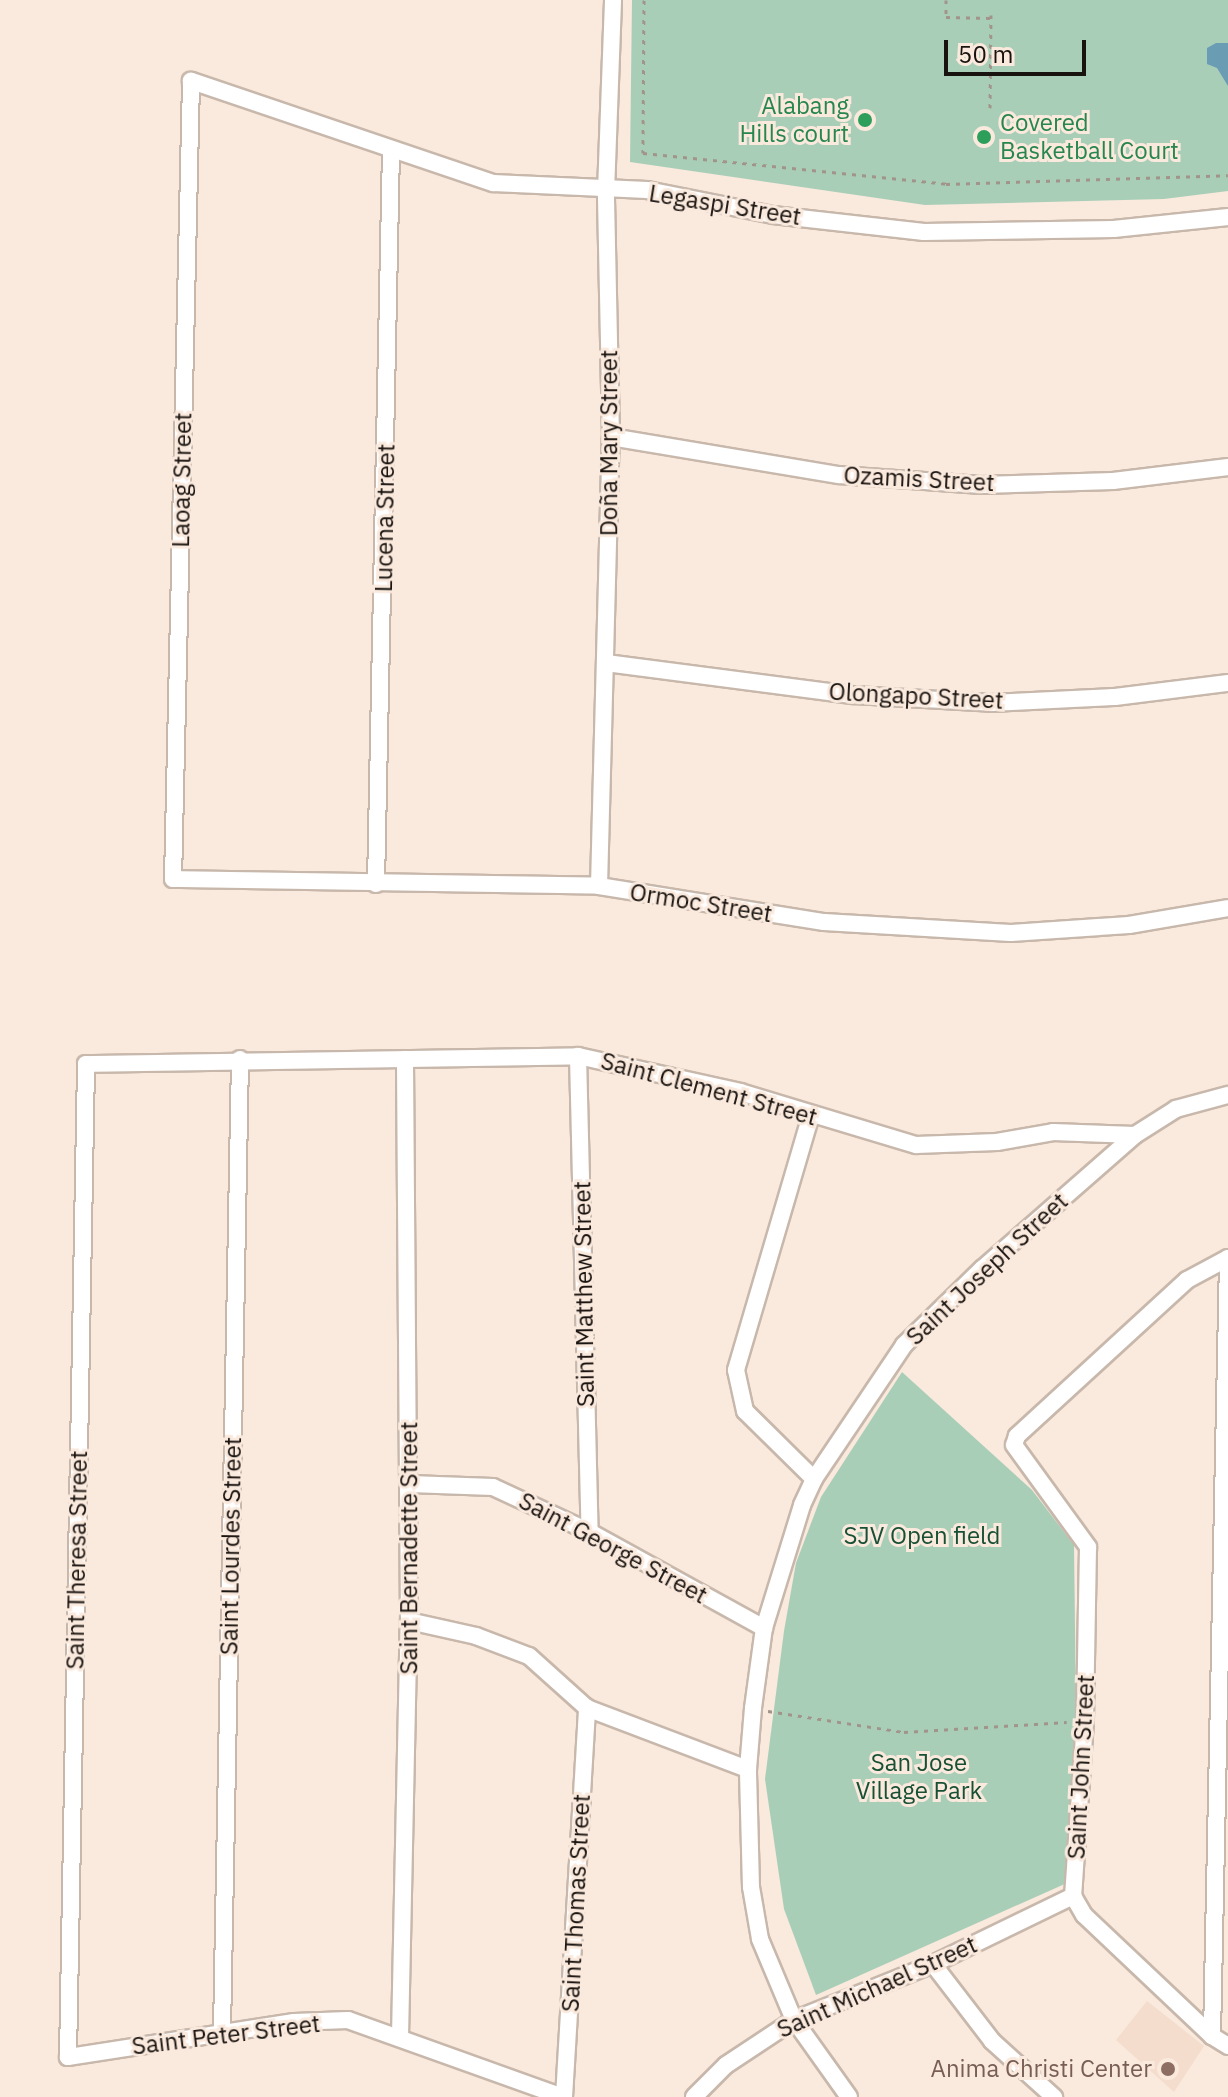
<!DOCTYPE html>
<meta charset="utf-8">
<style>
body{margin:0}
#map{position:relative;width:1228px;height:2097px;overflow:hidden;background:#fae9dd;font-family:"IBM Plex Sans",sans-serif}
div>[style]{position:absolute}
.built>*{inset:0;background:#f4ddcc}
.green>*{inset:0;background:#a9ceb8}
.water>*{inset:0;background:#6a9db4}
.path>*{height:3px;margin-top:-1.5px;transform-origin:0;background:repeating-linear-gradient(90deg,#a1948b 0 4px,transparent 0 10px)}
.roads{filter:drop-shadow(2px 0 #c8b8ac) drop-shadow(-2px 0 #c8b8ac) drop-shadow(0 2px #c8b8ac) drop-shadow(0 -2px #c8b8ac)}
.street>*{height:16px;margin:-8px;padding:0 8px;transform-origin:8px;border-radius:8px;background:#fff}
.dots>*{width:22px;height:22px;translate:-50% -50%;box-sizing:border-box;border:4px solid #fae9dd;border-radius:50%}
span{translate:-50% -50%;white-space:nowrap;text-align:center;line-height:1.15;-webkit-text-stroke:6px #fae9dd;paint-order:stroke}
.leisure-label{font-size:24px;color:#27864d}
.right{translate:-100% -50%;text-align:right}
.left{translate:0 -50%;text-align:left}
.street-label{font-size:24px;color:#19130f}
.park-label{font-size:24px;color:#175035}
.education-label{font-size:24px;color:#785e54}
.scale{position:absolute;left:944px;top:40px;width:142px;height:36px;box-sizing:border-box;border:4px solid #19130f;border-top:0;padding-left:10px;font-size:24px;line-height:28px;white-space:nowrap;color:#19130f;-webkit-text-stroke:6px #fae9dd;paint-order:stroke}
</style>
<div id="map">
<div class="built">
<i style="clip-path:polygon(1147px 2001px,1204px 2046px,1174px 2092px,1116px 2040px)"></i>
</div>
<div class="green">
<i style="clip-path:polygon(632px 0,1228px 0,1228px 191px,1164px 199px,925px 205px,630px 162px)"></i>
<i style="clip-path:polygon(902px 1372px,1032px 1490px,1074px 1545px,1076px 1709px,1067px 1883px,816px 1995px,784px 1909px,765px 1779px,784px 1631px,796px 1563px,821px 1497px)"></i>
</div>
<div class="water">
<i style="clip-path:polygon(1216px 43px,1228px 43px,1228px 86px,1217px 68px,1207px 64px,1207px 48px)"></i>
</div>
<div class="path">
<i style="left:644px;top:0;width:153px;rotate:90.4deg"></i>
<i style="left:643px;top:153px;width:305px;rotate:5.8deg"></i>
<i style="left:946px;top:184px;width:282px;rotate:-1.8deg"></i>
<i style="left:946px;top:0;width:17px;rotate:90deg"></i>
<i style="left:946px;top:17px;width:45px;rotate:1.3deg"></i>
<i style="left:990px;top:108px;width:93px;rotate:-89.4deg"></i>
<i style="left:768px;top:1711px;width:138px;rotate:8.8deg"></i>
<i style="left:904px;top:1732px;width:163px;rotate:-3.5deg"></i>
</div>
<div class="roads">
<div class="street">
<i style="left:1228px;top:217px;width:115px;rotate:174deg"></i>
<i style="left:1114px;top:229px;width:190px;rotate:179.1deg"></i>
<i style="left:924px;top:232px;width:152px;rotate:-173.6deg"></i>
<i style="left:773px;top:215px;width:128px;rotate:-168.8deg"></i>
<i style="left:647px;top:190px;width:154px;rotate:-177.4deg"></i>
<i style="left:493px;top:183px;width:319px;rotate:-161.3deg"></i>
<i style="left:191px;top:81px;width:798px;rotate:91.29deg"></i>
<i style="left:173px;top:879px;width:426px;rotate:0.9deg"></i>
<i style="left:599px;top:886px;width:228px;rotate:9.1deg"></i>
<i style="left:824px;top:922px;width:187px;rotate:3.4deg"></i>
<i style="left:1011px;top:933px;width:118px;rotate:-3.9deg"></i>
<i style="left:1129px;top:925px;width:100px;rotate:-9.7deg"></i>
<i style="left:611px;top:437px;width:231px;rotate:9.5deg"></i>
<i style="left:839px;top:475px;width:143px;rotate:4deg"></i>
<i style="left:982px;top:485px;width:131px;rotate:-1.7deg"></i>
<i style="left:1113px;top:481px;width:116px;rotate:-6.9deg"></i>
<i style="left:606px;top:663px;width:250px;rotate:7.4deg"></i>
<i style="left:854px;top:695px;width:137px;rotate:3.3deg"></i>
<i style="left:991px;top:703px;width:124px;rotate:-2.8deg"></i>
<i style="left:1115px;top:697px;width:114px;rotate:-7.1deg"></i>
<i style="left:376px;top:884px;width:733px;rotate:-88.83deg"></i>
<i style="left:599px;top:886px;width:449px;rotate:-88.5deg"></i>
<i style="left:611px;top:437px;width:245px;rotate:-91.2deg"></i>
<i style="left:606px;top:192px;width:192px;rotate:-87.9deg"></i>
<i style="left:578px;top:1056px;width:476px;rotate:88.6deg"></i>
<i style="left:811px;top:1115px;width:266px;rotate:106.4deg"></i>
<i style="left:736px;top:1370px;width:42px;rotate:77.6deg"></i>
<i style="left:745px;top:1411px;width:97px;rotate:44.6deg"></i>
<i style="left:410px;top:1484px;width:83px;rotate:2.1deg"></i>
<i style="left:493px;top:1487px;width:107px;rotate:24.9deg"></i>
<i style="left:590px;top:1532px;width:199px;rotate:28.9deg"></i>
<i style="left:409px;top:1621px;width:69px;rotate:12.6deg"></i>
<i style="left:476px;top:1636px;width:57px;rotate:20.7deg"></i>
<i style="left:529px;top:1656px;width:78px;rotate:41.9deg"></i>
<i style="left:587px;top:1708px;width:172px;rotate:20.8deg"></i>
<i style="left:933px;top:1964px;width:97px;rotate:52.5deg"></i>
<i style="left:992px;top:2041px;width:84px;rotate:42.1deg"></i>
<i style="left:222px;top:2032px;width:973px;rotate:-88.94deg"></i>
<i style="left:1212px;top:2036px;width:778px;rotate:-88.82deg"></i>
<i style="left:1228px;top:1258px;width:47px;rotate:151.8deg"></i>
<i style="left:1187px;top:1280px;width:231px;rotate:137.5deg"></i>
<i style="left:1017px;top:1436px;width:9px;rotate:108deg"></i>
<i style="left:1014px;top:1445px;width:126px;rotate:54deg"></i>
<i style="left:1088px;top:1547px;width:174px;rotate:91deg"></i>
<i style="left:1085px;top:1721px;width:175px;rotate:93.9deg"></i>
<i style="left:1073px;top:1896px;width:22px;rotate:60deg"></i>
<i style="left:1084px;top:1915px;width:176px;rotate:43.4deg"></i>
<i style="left:1212px;top:2036px;width:19px;rotate:32deg"></i>
<i style="left:400px;top:2037px;width:416px;rotate:-88.8deg"></i>
<i style="left:409px;top:1621px;width:562px;rotate:-90.41deg"></i>
<i style="left:563px;top:2097px;width:228px;rotate:-160.3deg"></i>
<i style="left:348px;top:2020px;width:54px;rotate:177.9deg"></i>
<i style="left:294px;top:2022px;width:229px;rotate:171.2deg"></i>
<i style="left:68px;top:2057px;width:993px;rotate:-88.96deg"></i>
<i style="left:86px;top:1064px;width:492px;rotate:-0.9deg"></i>
<i style="left:578px;top:1056px;width:166px;rotate:12.5deg"></i>
<i style="left:740px;top:1092px;width:184px;rotate:16.8deg"></i>
<i style="left:916px;top:1145px;width:81px;rotate:-2.1deg"></i>
<i style="left:997px;top:1142px;width:57px;rotate:-10.1deg"></i>
<i style="left:1053px;top:1132px;width:82px;rotate:2.1deg"></i>
<i style="left:564px;top:2097px;width:390px;rotate:-86.6deg"></i>
<i style="left:694px;top:2097px;width:45px;rotate:-45deg"></i>
<i style="left:726px;top:2065px;width:82px;rotate:-33.5deg"></i>
<i style="left:794px;top:2020px;width:150px;rotate:-21.9deg"></i>
<i style="left:933px;top:1964px;width:156px;rotate:-25.9deg"></i>
<i style="left:849px;top:2097px;width:95px;rotate:-125.5deg"></i>
<i style="left:794px;top:2020px;width:88px;rotate:-112.8deg"></i>
<i style="left:760px;top:1939px;width:53px;rotate:-99.8deg"></i>
<i style="left:751px;top:1887px;width:118px;rotate:-91.5deg"></i>
<i style="left:748px;top:1769px;width:61px;rotate:-85.3deg"></i>
<i style="left:753px;top:1708px;width:81px;rotate:-82.2deg"></i>
<i style="left:764px;top:1628px;width:129px;rotate:-72.8deg"></i>
<i style="left:802px;top:1505px;width:29px;rotate:-65deg"></i>
<i style="left:814px;top:1479px;width:161px;rotate:-56.1deg"></i>
<i style="left:904px;top:1345px;width:109px;rotate:-44.3deg"></i>
<i style="left:982px;top:1269px;width:203px;rotate:-41.2deg"></i>
<i style="left:1135px;top:1135px;width:49px;rotate:-32.4deg"></i>
<i style="left:1176px;top:1109px;width:54px;rotate:-15.1deg"></i>
</div>
</div>
<div class="dots">
<i style="left:865px;top:120px;background:#2e9e5b"></i>
<i style="left:984px;top:137px;background:#2e9e5b"></i>
<i style="left:1168px;top:2069px;background:#8d6e63"></i>
</div>
<div class="leisure-label">
<span class="right" style="left:849px;top:120px">Alabang<br>Hills court</span>
<span class="left" style="left:1000px;top:137px">Covered<br>Basketball Court</span>
</div>
<div class="street-label">
<span style="left:725px;top:205px;rotate:9deg">Legaspi Street</span>
<span style="left:609px;top:443px;rotate:-90deg">Doña Mary Street</span>
<span style="left:919px;top:479px;rotate:3deg">Ozamis Street</span>
<span style="left:182px;top:480px;rotate:-89deg">Laoag Street</span>
<span style="left:385px;top:518px;rotate:-89deg">Lucena Street</span>
<span style="left:916px;top:696px;rotate:3deg">Olongapo Street</span>
<span style="left:701px;top:903px;rotate:9deg">Ormoc Street</span>
<span style="left:709px;top:1089px;rotate:15deg">Saint Clement Street</span>
<span style="left:987px;top:1269px;rotate:-43deg">Saint Joseph Street</span>
<span style="left:584px;top:1294px;rotate:-91deg">Saint Matthew Street</span>
<span style="left:231px;top:1546px;rotate:-89deg">Saint Lourdes Street</span>
<span style="left:409px;top:1548px;rotate:-90deg">Saint Bernadette Street</span>
<span style="left:613px;top:1548px;rotate:28deg">Saint George Street</span>
<span style="left:77px;top:1560px;rotate:-89deg">Saint Theresa Street</span>
<span style="left:1081px;top:1767px;rotate:-87deg">Saint John Street</span>
<span style="left:576px;top:1903px;rotate:-87deg">Saint Thomas Street</span>
<span style="left:877px;top:1987px;rotate:-24deg">Saint Michael Street</span>
<span style="left:226px;top:2035px;rotate:-7deg">Saint Peter Street</span>
</div>
<div class="park-label">
<span style="left:922px;top:1536px">SJV Open field</span>
<span style="left:919px;top:1777px">San Jose<br>Village Park</span>
</div>
<div class="education-label">
<span class="right" style="left:1152px;top:2069px">Anima Christi Center</span>
</div>
<div class="scale">50 m</div>
</div>
